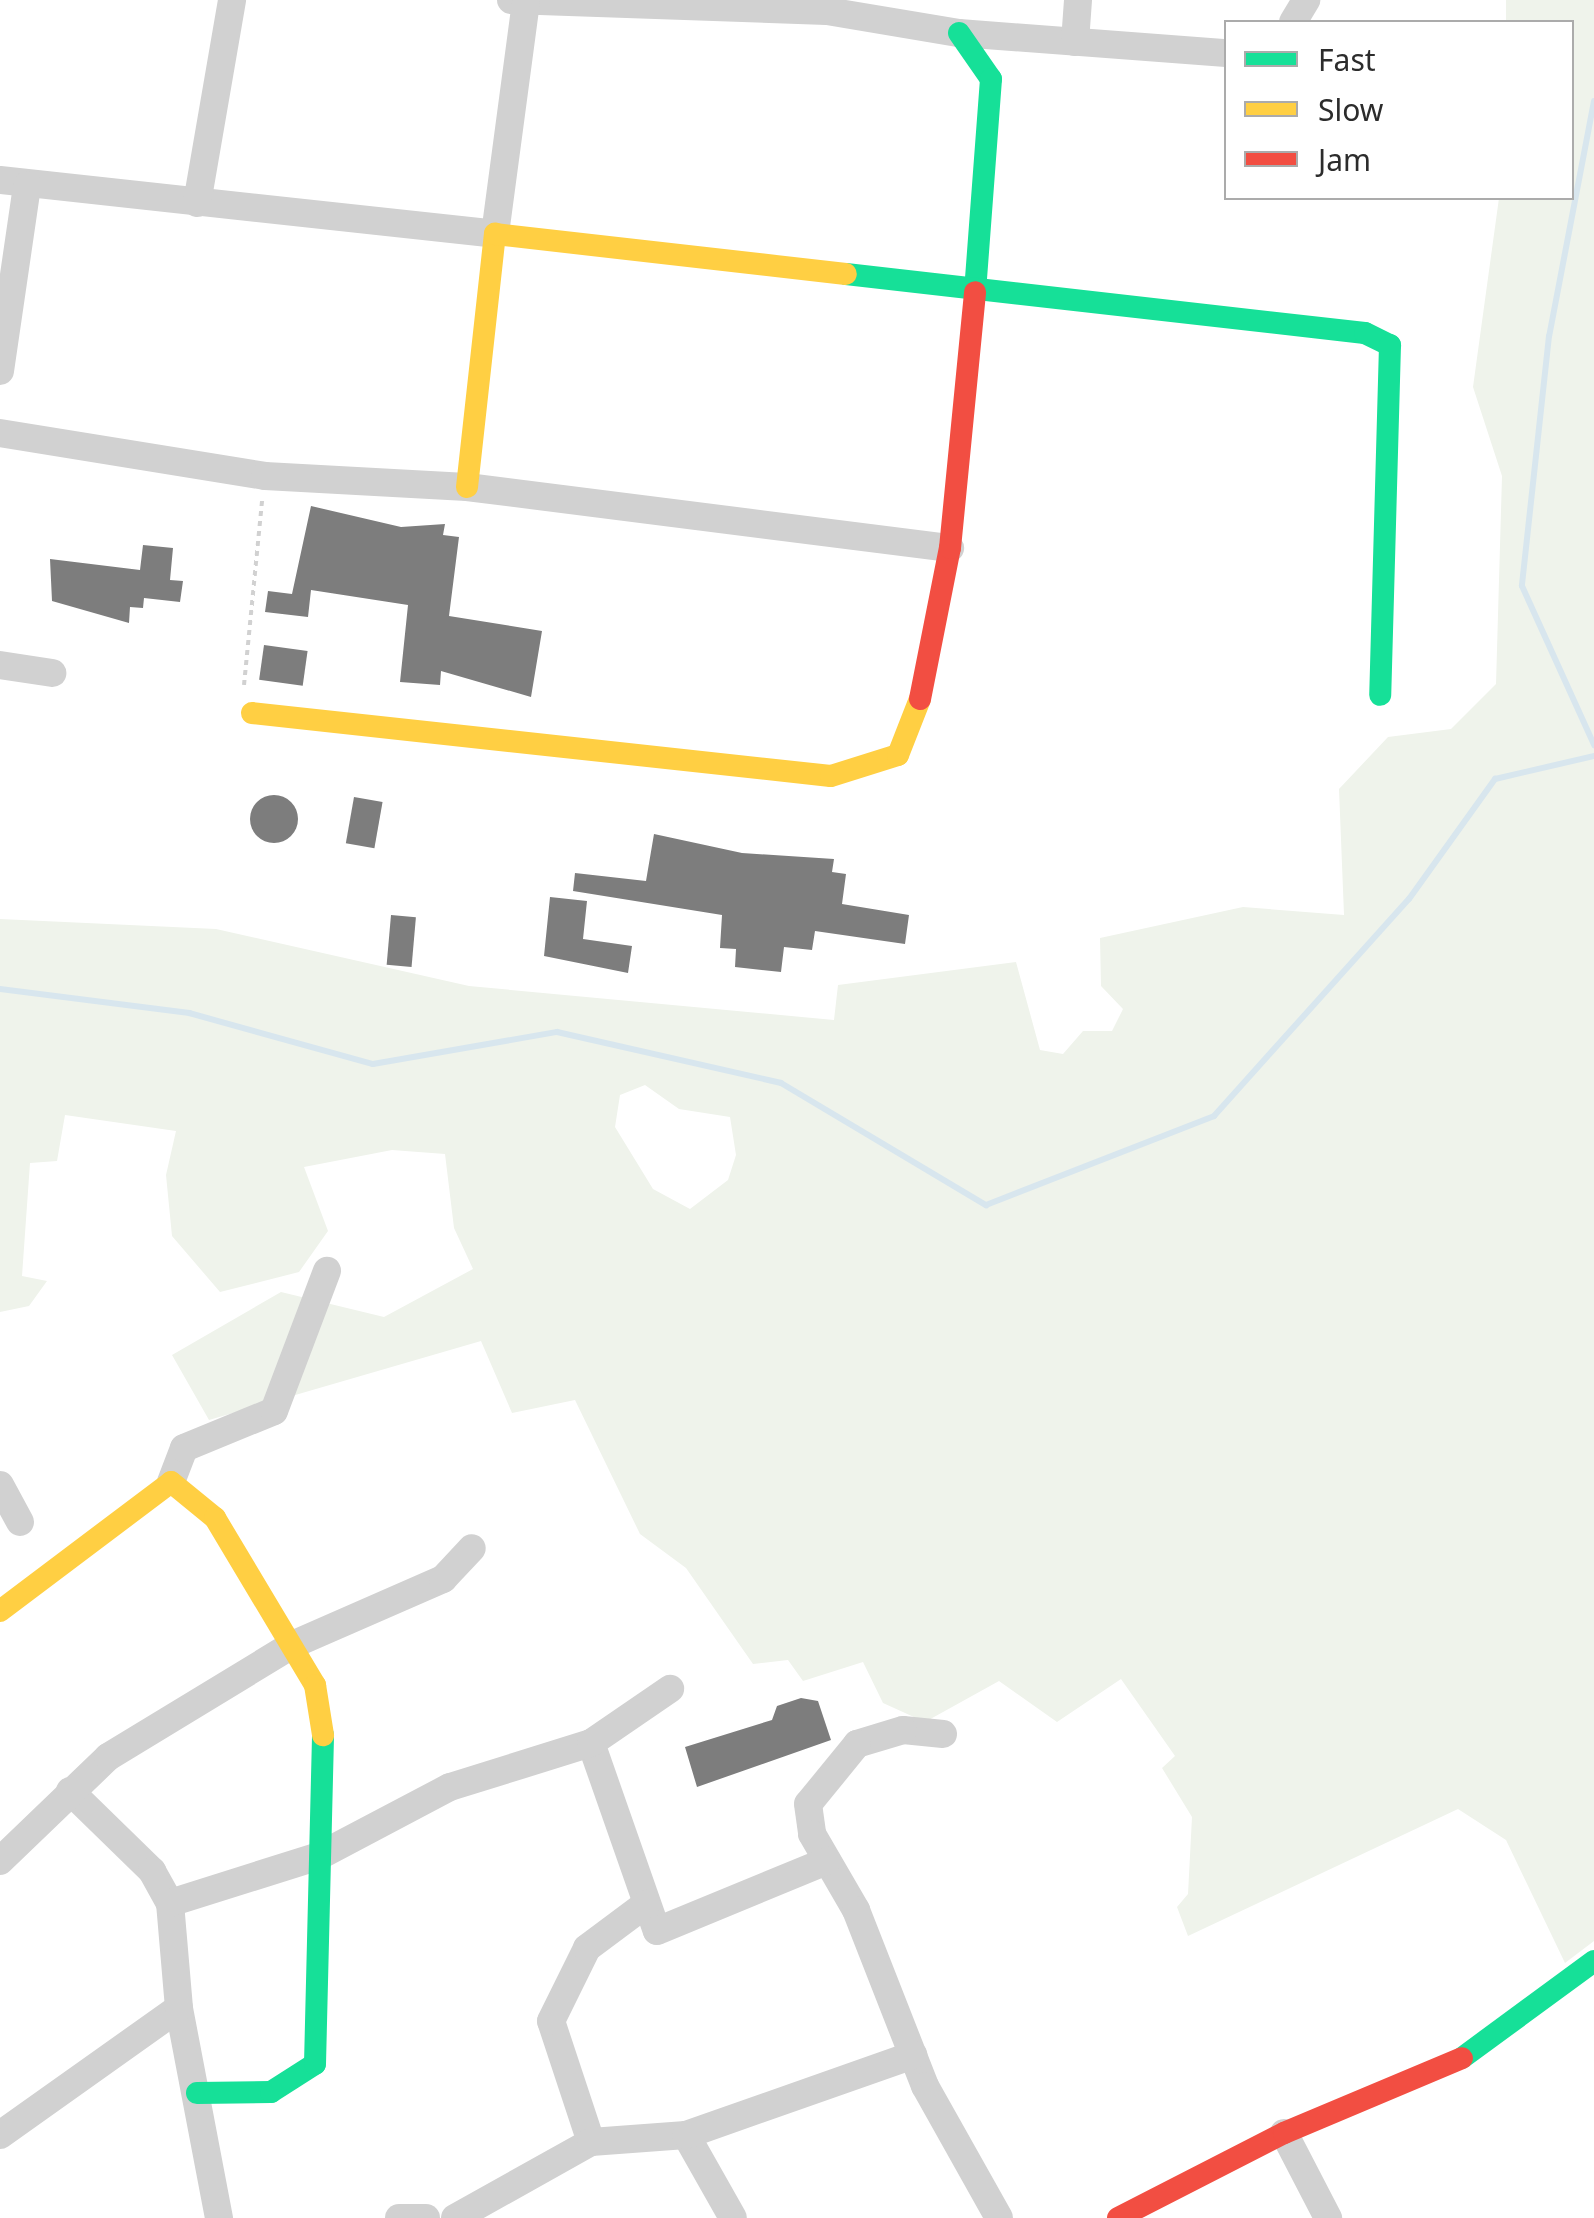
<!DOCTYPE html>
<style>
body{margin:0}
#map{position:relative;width:1594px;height:2218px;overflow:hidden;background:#fff;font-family:"Noto Sans",sans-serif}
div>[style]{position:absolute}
.green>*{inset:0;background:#eff3eb}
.stream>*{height:6px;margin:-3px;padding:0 3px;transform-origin:3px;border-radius:3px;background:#d8e6ee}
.building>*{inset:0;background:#7d7d7d;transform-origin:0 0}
.round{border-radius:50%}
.path>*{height:4px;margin-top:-2px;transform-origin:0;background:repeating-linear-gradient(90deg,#d1d1d1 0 5px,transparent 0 10px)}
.street>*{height:28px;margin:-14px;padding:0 14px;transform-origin:14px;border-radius:14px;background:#d1d1d1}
.fast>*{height:22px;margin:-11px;padding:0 11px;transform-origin:11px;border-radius:11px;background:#16e098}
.slow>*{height:22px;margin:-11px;padding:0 11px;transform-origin:11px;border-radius:11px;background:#ffcf43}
.jam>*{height:22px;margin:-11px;padding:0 11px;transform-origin:11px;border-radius:11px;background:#f24e42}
span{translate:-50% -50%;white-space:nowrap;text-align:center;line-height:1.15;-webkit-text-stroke:10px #fff;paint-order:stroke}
.legend{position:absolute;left:1224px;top:20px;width:350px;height:180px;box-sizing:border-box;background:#fff;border:2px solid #ababab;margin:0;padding:12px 18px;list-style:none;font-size:30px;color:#2c2c2c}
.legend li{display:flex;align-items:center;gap:20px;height:50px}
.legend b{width:50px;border:2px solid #ababab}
</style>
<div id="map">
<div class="green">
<i style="clip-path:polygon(evenodd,1506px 0,1594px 0,1594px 1941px,1565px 1963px,1506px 1840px,1458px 1809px,1188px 1936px,1177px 1907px,1188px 1894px,1192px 1817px,1162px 1768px,1175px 1756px,1121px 1679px,1057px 1722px,999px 1681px,925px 1722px,883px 1703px,863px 1662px,803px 1681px,788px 1660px,753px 1664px,686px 1568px,640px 1534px,575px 1400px,512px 1413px,481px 1341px,209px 1420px,172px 1355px,281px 1292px,384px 1317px,473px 1269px,454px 1228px,445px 1154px,392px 1150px,304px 1167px,328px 1231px,299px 1272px,220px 1292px,172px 1236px,166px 1175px,176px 1131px,65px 1115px,57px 1161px,30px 1163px,22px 1276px,47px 1281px,29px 1306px,0 1312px,0 919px,216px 929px,469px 986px,834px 1020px,838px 985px,1016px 962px,1040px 1050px,1063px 1054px,1083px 1031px,1112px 1031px,1123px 1009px,1101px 986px,1100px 938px,1243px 907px,1344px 915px,1339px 789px,1388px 737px,1451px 729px,1496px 684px,1502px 476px,1473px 387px,1499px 198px,1572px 198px,1572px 22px,1506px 22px,1506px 0,645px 1085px,679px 1109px,730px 1117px,736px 1155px,728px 1180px,690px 1209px,653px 1189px,615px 1127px,620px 1095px,645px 1085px)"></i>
</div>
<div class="stream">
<i style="left:1594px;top:101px;width:239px;rotate:100.8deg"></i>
<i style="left:1549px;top:336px;width:251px;rotate:96.2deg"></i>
<i style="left:1522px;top:586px;width:175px;rotate:65.6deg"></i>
<i style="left:0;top:989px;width:191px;rotate:7.2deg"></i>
<i style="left:189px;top:1013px;width:191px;rotate:15.5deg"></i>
<i style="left:373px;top:1064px;width:187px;rotate:-9.9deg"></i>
<i style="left:557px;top:1032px;width:230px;rotate:12.8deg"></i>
<i style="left:781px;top:1083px;width:239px;rotate:30.8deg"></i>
<i style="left:986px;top:1205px;width:245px;rotate:-21.3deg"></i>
<i style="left:1214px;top:1116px;width:292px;rotate:-48.1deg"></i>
<i style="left:1409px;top:899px;width:148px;rotate:-54.4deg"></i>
<i style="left:1495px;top:779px;width:102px;rotate:-13.1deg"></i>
</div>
<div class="building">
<i style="clip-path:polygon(311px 506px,401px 527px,445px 524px,443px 535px,459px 537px,449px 616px,542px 631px,531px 697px,441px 671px,440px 685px,400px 682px,408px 605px,311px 590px,308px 617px,265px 612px,268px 591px,292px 594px)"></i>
<i style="clip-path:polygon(143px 545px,173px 548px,170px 580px,183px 581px,180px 602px,144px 598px,143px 608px,130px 607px,129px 623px,52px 601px,50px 559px,140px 570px)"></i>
<i style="left:264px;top:645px;width:44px;height:35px;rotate:8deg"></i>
<i class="round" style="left:250px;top:795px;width:48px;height:48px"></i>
<i style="left:354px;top:797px;width:29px;height:47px;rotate:10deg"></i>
<i style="clip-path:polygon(654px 834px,742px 853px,834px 859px,832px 872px,846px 874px,842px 904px,909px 915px,905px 944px,815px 931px,812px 950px,784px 947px,781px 972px,735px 967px,736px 949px,720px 948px,722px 915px,573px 891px,575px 873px,646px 881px)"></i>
<i style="clip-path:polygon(550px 897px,587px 901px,583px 939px,632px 946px,628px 973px,544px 956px)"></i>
<i style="left:391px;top:915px;width:25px;height:50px;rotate:5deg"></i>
<i style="clip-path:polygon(801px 1698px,818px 1701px,831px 1740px,697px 1787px,685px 1747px,772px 1720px,777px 1706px)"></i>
</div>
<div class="path">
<i style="left:244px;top:685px;width:186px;rotate:-84.4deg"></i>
</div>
<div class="street">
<i style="left:511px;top:0;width:316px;rotate:2deg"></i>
<i style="left:827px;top:11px;width:134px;rotate:9.5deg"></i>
<i style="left:959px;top:33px;width:268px;rotate:4.3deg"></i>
<i style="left:1293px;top:22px;width:26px;rotate:-59deg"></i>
<i style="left:1075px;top:42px;width:42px;rotate:-85.9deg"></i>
<i style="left:0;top:180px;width:498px;rotate:6.2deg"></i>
<i style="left:495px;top:234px;width:233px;rotate:-82.4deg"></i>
<i style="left:197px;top:203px;width:206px;rotate:-80.2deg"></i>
<i style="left:0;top:371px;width:188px;rotate:-81.7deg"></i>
<i style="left:0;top:433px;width:268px;rotate:9.2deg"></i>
<i style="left:265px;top:476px;width:202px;rotate:3.1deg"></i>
<i style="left:467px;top:487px;width:487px;rotate:7.2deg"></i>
<i style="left:0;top:665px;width:53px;rotate:8.7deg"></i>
<i style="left:171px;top:1482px;width:36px;rotate:-69deg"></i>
<i style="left:184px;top:1448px;width:97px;rotate:-22.3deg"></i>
<i style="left:274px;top:1411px;width:150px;rotate:-69.3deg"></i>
<i style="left:0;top:1485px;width:42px;rotate:61.6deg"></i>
<i style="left:943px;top:1734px;width:40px;rotate:-174.3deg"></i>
<i style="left:903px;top:1730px;width:48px;rotate:163.1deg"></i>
<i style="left:857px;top:1744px;width:77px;rotate:129.2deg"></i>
<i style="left:808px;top:1804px;width:30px;rotate:82deg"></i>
<i style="left:812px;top:1834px;width:88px;rotate:59.9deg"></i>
<i style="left:856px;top:1910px;width:189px;rotate:68.6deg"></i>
<i style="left:925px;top:2086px;width:151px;rotate:60.7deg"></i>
<i style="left:591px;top:1743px;width:199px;rotate:70.7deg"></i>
<i style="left:657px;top:1931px;width:184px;rotate:-22.4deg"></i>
<i style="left:70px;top:1791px;width:115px;rotate:44.3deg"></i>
<i style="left:152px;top:1871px;width:37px;rotate:61deg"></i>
<i style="left:0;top:1861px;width:150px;rotate:-43.9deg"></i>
<i style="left:108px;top:1757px;width:215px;rotate:-31.3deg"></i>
<i style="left:292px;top:1645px;width:165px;rotate:-23.6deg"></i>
<i style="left:443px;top:1579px;width:42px;rotate:-46.9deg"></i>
<i style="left:1284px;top:2133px;width:96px;rotate:62.6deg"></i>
<i style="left:0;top:2135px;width:219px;rotate:-35.4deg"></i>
<i style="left:686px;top:2135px;width:95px;rotate:60.5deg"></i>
<i style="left:591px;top:2142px;width:127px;rotate:-108.3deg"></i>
<i style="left:551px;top:2021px;width:81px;rotate:-63.7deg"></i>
<i style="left:587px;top:1948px;width:74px;rotate:-36.7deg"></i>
<i style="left:219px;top:2218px;width:214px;rotate:-100.8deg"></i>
<i style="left:179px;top:2008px;width:105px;rotate:-94.9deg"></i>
<i style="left:170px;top:1903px;width:156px;rotate:-17.5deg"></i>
<i style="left:319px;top:1856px;width:148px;rotate:-27.8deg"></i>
<i style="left:450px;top:1787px;width:148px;rotate:-17.3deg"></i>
<i style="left:591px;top:1743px;width:96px;rotate:-34.4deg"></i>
<i style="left:399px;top:2218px;width:27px"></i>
<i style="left:455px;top:2218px;width:156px;rotate:-29.2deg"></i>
<i style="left:591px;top:2142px;width:95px;rotate:-4.2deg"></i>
<i style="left:686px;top:2135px;width:241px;rotate:-19.4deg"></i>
</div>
<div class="fast">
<i style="left:959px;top:33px;width:56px;rotate:55.2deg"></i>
<i style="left:991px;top:79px;width:214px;rotate:94.3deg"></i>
<i style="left:846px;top:274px;width:522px;rotate:6.49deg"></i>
<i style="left:1365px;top:333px;width:28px;rotate:26deg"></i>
<i style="left:1390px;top:345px;width:350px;rotate:91.6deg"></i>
<i style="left:1462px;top:2058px;width:164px;rotate:-36.3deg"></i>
<i style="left:197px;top:2093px;width:74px;rotate:-0.8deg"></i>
<i style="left:271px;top:2092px;width:52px;rotate:-32.5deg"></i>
<i style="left:315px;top:2064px;width:329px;rotate:-88.6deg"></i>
</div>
<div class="slow">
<i style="left:467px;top:487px;width:255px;rotate:-83.7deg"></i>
<i style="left:495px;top:234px;width:353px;rotate:6.5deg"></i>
<i style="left:252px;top:713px;width:582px;rotate:6.21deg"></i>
<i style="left:831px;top:776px;width:70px;rotate:-17.4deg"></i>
<i style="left:898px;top:755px;width:60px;rotate:-68.6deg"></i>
<i style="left:0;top:1611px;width:214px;rotate:-37deg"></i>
<i style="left:171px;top:1482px;width:57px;rotate:39.3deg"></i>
<i style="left:215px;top:1518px;width:195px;rotate:59.1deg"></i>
<i style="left:315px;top:1685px;width:51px;rotate:80.9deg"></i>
</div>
<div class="jam">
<i style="left:920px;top:699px;width:154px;rotate:-78.8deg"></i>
<i style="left:950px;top:548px;width:257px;rotate:-84.4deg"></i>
<i style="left:1118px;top:2218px;width:186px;rotate:-27.1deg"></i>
<i style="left:1284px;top:2133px;width:193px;rotate:-22.8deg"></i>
</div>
<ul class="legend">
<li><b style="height:12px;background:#16e098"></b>Fast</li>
<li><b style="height:12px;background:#ffcf43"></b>Slow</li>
<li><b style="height:12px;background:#f24e42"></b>Jam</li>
</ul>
</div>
